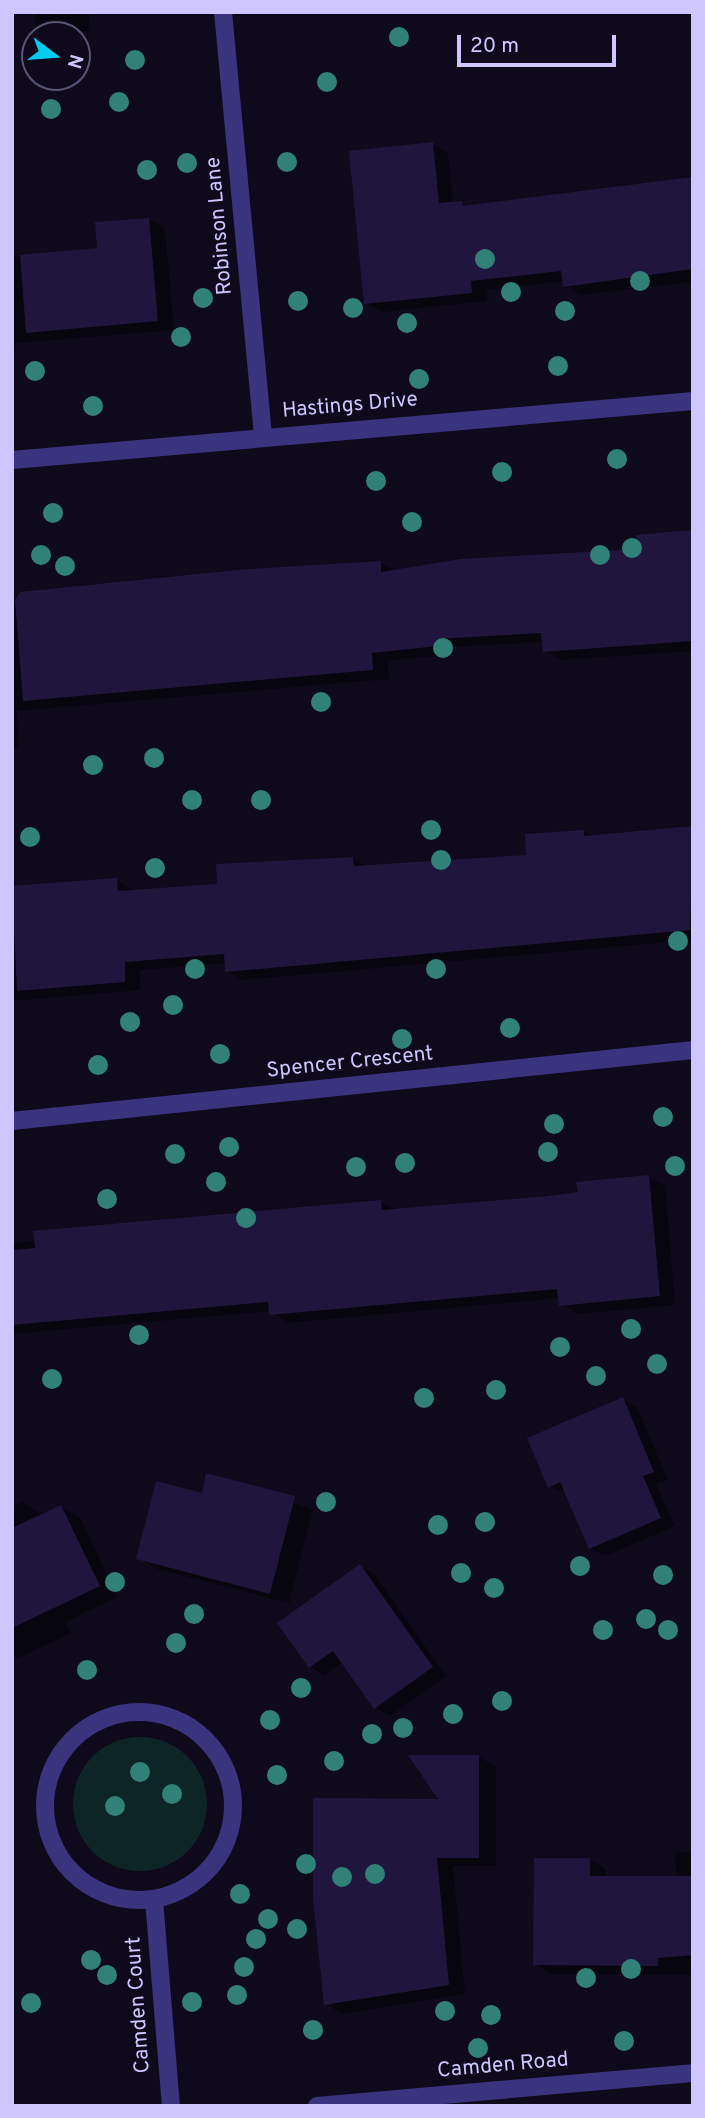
<!DOCTYPE html>
<style>
body{margin:0}
#map{position:relative;width:705px;height:2118px;overflow:hidden;background:#0e0a1c;font-family:Overpass,sans-serif}
div>[style]{position:absolute}
.green>*{inset:0;background:#0d2526}
.round{border-radius:50%}
.shadow>*{inset:0;background:#0007}
.building>*{inset:0;background:#20163d}
.minor>*{height:18px;margin:-9px;padding:0 9px;transform-origin:9px;border-radius:9px;background:#3a337d}
.minor>.ring{margin:-9px;padding:0;box-sizing:content-box;background:none;border:18px solid #3a337d;border-radius:50%}
.trees>*{width:20px;height:20px;margin:-10px;border-radius:50%;background:#318179}
span{translate:-50% -50%;white-space:nowrap;text-align:center;line-height:1.15;-webkit-text-stroke:6px #0e0a1c;paint-order:stroke}
.street-label{font-size:21px;color:#cfc5ff}
.frame{position:absolute;inset:0;border:14px solid #cfc5ff;pointer-events:none}
.north{position:absolute;left:21px;top:21px;width:70px;height:70px;box-sizing:border-box;background:#0e0a1c;border:2px solid #5b5577;border-radius:50%;rotate:106deg;font-size:19px;font-weight:700;line-height:28px;text-align:center;color:#cfc5ff}
.north::after{content:'';display:block;margin:auto;width:24px;height:32px;background:#00cbf0;clip-path:polygon(50% 0,100% 100%,50% 72%,0 100%)}
.scale{position:absolute;left:457px;top:35px;width:159px;height:32px;box-sizing:border-box;border:4px solid #cfc5ff;border-top:0;padding-left:9px;font-size:21px;line-height:24px;white-space:nowrap;color:#cfc5ff;-webkit-text-stroke:5px #0e0a1c;paint-order:stroke}
</style>
<div id="map">
<div class="green">
<i class="round" style="left:73px;top:1737px;width:134px;height:134px"></i>
</div>
<div class="shadow">
<i style="clip-path:polygon(12px 12px,88px 12px,90px 31px,50px 35px,36px 27px,34px 13px)"></i>
<i style="clip-path:polygon(432px 144px,448px 153px,453px 203px,469px 207px,693px 180px,693px 282px,580px 295px,564px 281px,486px 290px,487px 301px,382px 312px,366px 303px)"></i>
<i style="clip-path:polygon(149px 219px,165px 229px,174px 330px,16px 343px,12px 352px,12px 257px,98px 249px)"></i>
<i style="clip-path:polygon(693px 531px,693px 651px,561px 660px,545px 651px,544px 642px,453px 647px,453px 654px,387px 661px,389px 679px,17px 711px,19px 748px,12px 748px,12px 601px,380px 563px,395px 571px,640px 550px)"></i>
<i style="clip-path:polygon(693px 828px,693px 940px,243px 980px,227px 971px,226px 963px,140px 970px,140px 990px,12px 1001px,12px 888px,117px 880px,133px 892px,219px 885px,353px 858px,367px 867px,528px 857px,584px 831px,594px 837px)"></i>
<i style="clip-path:polygon(649px 1177px,665px 1186px,675px 1305px,576px 1314px,560px 1298px,287px 1323px,271px 1311px,12px 1334px,12px 1243px,381px 1202px,397px 1211px,580px 1193px)"></i>
<i style="clip-path:polygon(622px 1399px,637px 1407px,668px 1480px,656px 1484px,675px 1526px,605px 1556px,590px 1548px,567px 1493px,549px 1486px)"></i>
<i style="clip-path:polygon(208px 1475px,313px 1509px,289px 1603px,157px 1569px,138px 1558px,203px 1495px)"></i>
<i style="clip-path:polygon(23px 1502px,43px 1515px,61px 1507px,80px 1517px,117px 1597px,65px 1622px,71px 1633px,18px 1658px,12px 1654px,12px 1507px)"></i>
<i style="clip-path:polygon(360px 1566px,374px 1574px,446px 1676px,390px 1716px,375px 1707px,343px 1662px,324px 1675px,310px 1667px)"></i>
<i style="clip-path:polygon(479px 1757px,496px 1767px,496px 1866px,453px 1866px,465px 1994px,342px 2014px,326px 2004px,442px 1800px)"></i>
<i style="clip-path:polygon(693px 1852px,693px 1975px,551px 1974px,535px 1964px,590px 1860px,606px 1869px,606px 1878px,677px 1878px,675px 1853px)"></i>
</div>
<div class="building">
<i style="clip-path:polygon(433px 142px,439px 203px,462px 201px,463px 206px,693px 177px,693px 269px,563px 287px,561px 271px,471px 281px,472px 293px,364px 304px,349px 151px)"></i>
<i style="clip-path:polygon(149px 218px,158px 321px,26px 333px,20px 255px,97px 248px,95px 222px)"></i>
<i style="clip-path:polygon(693px 530px,693px 641px,543px 652px,541px 633px,438px 639px,438px 646px,372px 653px,373px 670px,23px 701px,15px 600px,20px 592px,248px 569px,381px 561px,381px 572px,461px 559px,638px 549px,636px 535px)"></i>
<i style="clip-path:polygon(693px 826px,690px 930px,225px 972px,224px 954px,125px 962px,125px 982px,17px 991px,12px 886px,117px 878px,118px 891px,217px 884px,216px 864px,353px 857px,354px 866px,526px 855px,525px 834px,584px 830px,584px 836px)"></i>
<i style="clip-path:polygon(649px 1175px,660px 1296px,559px 1306px,557px 1289px,269px 1315px,268px 1302px,12px 1325px,12px 1250px,35px 1248px,33px 1231px,381px 1200px,382px 1210px,549px 1196px,578px 1192px,576px 1182px)"></i>
<i style="clip-path:polygon(623px 1397px,654px 1472px,643px 1476px,661px 1518px,589px 1549px,560px 1482px,548px 1488px,527px 1438px)"></i>
<i style="clip-path:polygon(206px 1473px,295px 1496px,270px 1594px,136px 1559px,156px 1481px,202px 1493px)"></i>
<i style="clip-path:polygon(61px 1505px,100px 1586px,12px 1628px,12px 1528px)"></i>
<i style="clip-path:polygon(360px 1564px,433px 1667px,374px 1709px,333px 1651px,309px 1668px,277px 1623px)"></i>
<i style="clip-path:polygon(408px 1755px,479px 1755px,479px 1858px,437px 1858px,449px 1985px,324px 2005px,313px 1898px,313px 1798px,438px 1799px)"></i>
<i style="clip-path:polygon(534px 1858px,590px 1858px,590px 1876px,693px 1876px,693px 1955px,658px 1958px,658px 1966px,533px 1965px)"></i>
</div>
<div class="minor">
<i style="left:223px;top:12px;width:426px;rotate:84.6deg"></i>
<i style="left:12px;top:460px;width:684px;rotate:-4.95deg"></i>
<i style="left:12px;top:1121px;width:685px;rotate:-5.95deg"></i>
<i class="ring" style="left:45px;top:1712px;width:170px;height:170px"></i>
<i style="left:154px;top:1900px;width:207px;rotate:85.3deg"></i>
<i style="left:317px;top:2106px;width:377px;rotate:-5deg"></i>
</div>
<div class="trees">
<i style="left:399px;top:37px"></i>
<i style="left:135px;top:60px"></i>
<i style="left:327px;top:82px"></i>
<i style="left:119px;top:102px"></i>
<i style="left:51px;top:109px"></i>
<i style="left:287px;top:162px"></i>
<i style="left:187px;top:163px"></i>
<i style="left:147px;top:170px"></i>
<i style="left:485px;top:259px"></i>
<i style="left:640px;top:281px"></i>
<i style="left:511px;top:292px"></i>
<i style="left:203px;top:298px"></i>
<i style="left:298px;top:301px"></i>
<i style="left:353px;top:308px"></i>
<i style="left:565px;top:311px"></i>
<i style="left:407px;top:323px"></i>
<i style="left:181px;top:337px"></i>
<i style="left:558px;top:366px"></i>
<i style="left:35px;top:371px"></i>
<i style="left:419px;top:379px"></i>
<i style="left:93px;top:406px"></i>
<i style="left:617px;top:459px"></i>
<i style="left:502px;top:472px"></i>
<i style="left:376px;top:481px"></i>
<i style="left:53px;top:513px"></i>
<i style="left:412px;top:522px"></i>
<i style="left:632px;top:548px"></i>
<i style="left:41px;top:555px"></i>
<i style="left:600px;top:555px"></i>
<i style="left:65px;top:566px"></i>
<i style="left:443px;top:648px"></i>
<i style="left:321px;top:702px"></i>
<i style="left:154px;top:758px"></i>
<i style="left:93px;top:765px"></i>
<i style="left:192px;top:800px"></i>
<i style="left:261px;top:800px"></i>
<i style="left:431px;top:830px"></i>
<i style="left:30px;top:837px"></i>
<i style="left:441px;top:860px"></i>
<i style="left:155px;top:868px"></i>
<i style="left:678px;top:941px"></i>
<i style="left:195px;top:969px"></i>
<i style="left:436px;top:969px"></i>
<i style="left:173px;top:1005px"></i>
<i style="left:130px;top:1022px"></i>
<i style="left:510px;top:1028px"></i>
<i style="left:402px;top:1039px"></i>
<i style="left:220px;top:1054px"></i>
<i style="left:98px;top:1065px"></i>
<i style="left:663px;top:1117px"></i>
<i style="left:554px;top:1124px"></i>
<i style="left:229px;top:1147px"></i>
<i style="left:548px;top:1152px"></i>
<i style="left:175px;top:1154px"></i>
<i style="left:405px;top:1163px"></i>
<i style="left:675px;top:1166px"></i>
<i style="left:356px;top:1167px"></i>
<i style="left:216px;top:1182px"></i>
<i style="left:107px;top:1199px"></i>
<i style="left:246px;top:1218px"></i>
<i style="left:631px;top:1329px"></i>
<i style="left:139px;top:1335px"></i>
<i style="left:560px;top:1347px"></i>
<i style="left:657px;top:1364px"></i>
<i style="left:596px;top:1376px"></i>
<i style="left:52px;top:1379px"></i>
<i style="left:496px;top:1390px"></i>
<i style="left:424px;top:1398px"></i>
<i style="left:326px;top:1502px"></i>
<i style="left:485px;top:1522px"></i>
<i style="left:438px;top:1525px"></i>
<i style="left:580px;top:1566px"></i>
<i style="left:461px;top:1573px"></i>
<i style="left:663px;top:1575px"></i>
<i style="left:115px;top:1582px"></i>
<i style="left:494px;top:1588px"></i>
<i style="left:194px;top:1614px"></i>
<i style="left:646px;top:1619px"></i>
<i style="left:603px;top:1630px"></i>
<i style="left:668px;top:1630px"></i>
<i style="left:176px;top:1643px"></i>
<i style="left:87px;top:1670px"></i>
<i style="left:301px;top:1688px"></i>
<i style="left:502px;top:1701px"></i>
<i style="left:453px;top:1714px"></i>
<i style="left:270px;top:1720px"></i>
<i style="left:403px;top:1728px"></i>
<i style="left:372px;top:1734px"></i>
<i style="left:334px;top:1761px"></i>
<i style="left:140px;top:1772px"></i>
<i style="left:277px;top:1775px"></i>
<i style="left:172px;top:1794px"></i>
<i style="left:115px;top:1806px"></i>
<i style="left:306px;top:1864px"></i>
<i style="left:375px;top:1874px"></i>
<i style="left:342px;top:1877px"></i>
<i style="left:240px;top:1894px"></i>
<i style="left:268px;top:1919px"></i>
<i style="left:297px;top:1929px"></i>
<i style="left:256px;top:1939px"></i>
<i style="left:91px;top:1960px"></i>
<i style="left:244px;top:1967px"></i>
<i style="left:631px;top:1969px"></i>
<i style="left:107px;top:1975px"></i>
<i style="left:586px;top:1978px"></i>
<i style="left:237px;top:1995px"></i>
<i style="left:192px;top:2002px"></i>
<i style="left:31px;top:2003px"></i>
<i style="left:445px;top:2011px"></i>
<i style="left:491px;top:2015px"></i>
<i style="left:313px;top:2030px"></i>
<i style="left:624px;top:2041px"></i>
<i style="left:478px;top:2048px"></i>
</div>
<div class="street-label">
<span style="left:220px;top:226px;rotate:-95deg">Robinson Lane</span>
<span style="left:350px;top:406px;rotate:-5deg">Hastings Drive</span>
<span style="left:350px;top:1063px;rotate:-6deg">Spencer Crescent</span>
<span style="left:139px;top:2005px;rotate:-94deg">Camden Court</span>
<span style="left:503px;top:2066px;rotate:-5deg">Camden Road</span>
</div>
<div class="frame"></div>
<div class="north">N</div>
<div class="scale">20 m</div>
</div>
